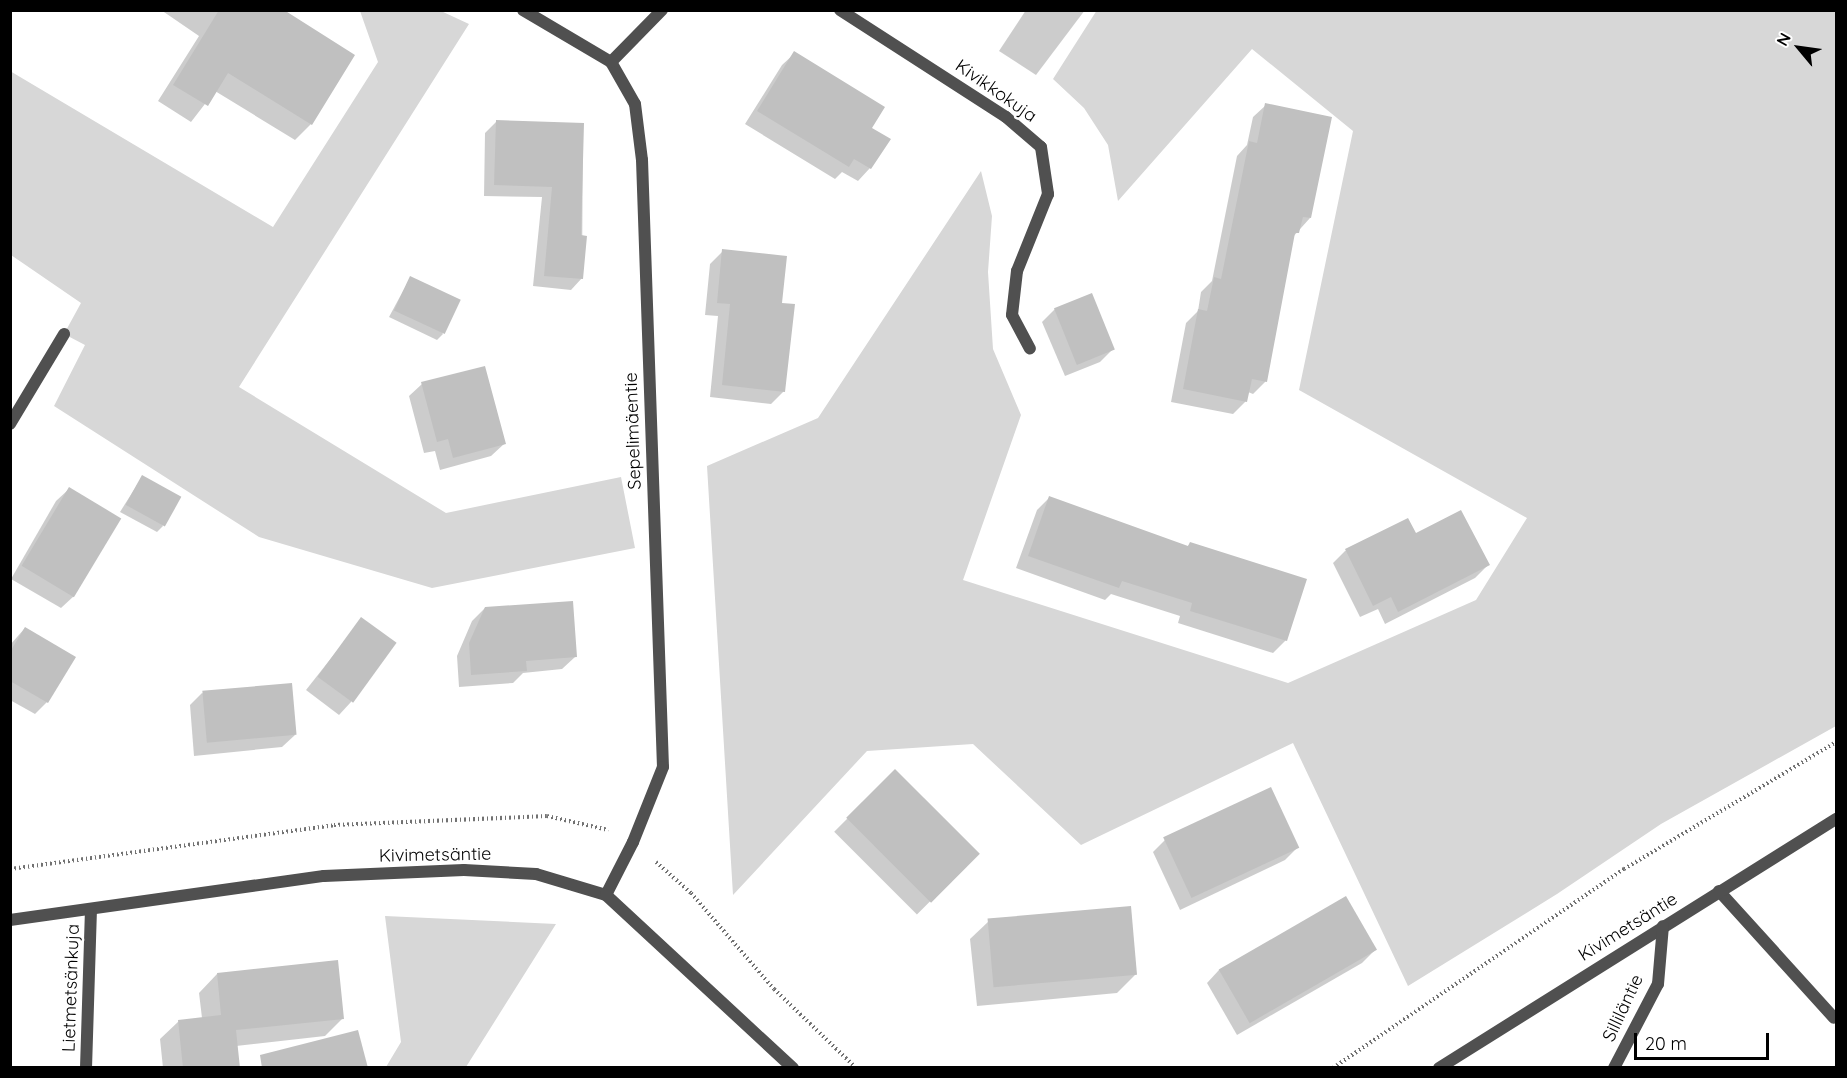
<!DOCTYPE html>
<meta charset="utf-8">
<style>
body{margin:0}
#map{position:relative;width:1847px;height:1078px;overflow:hidden;background:#fff;font-family:Quicksand,sans-serif}
div>[style]{position:absolute}
.green>*{inset:0;background:#d7d7d7}
.shadow>*{inset:0;background:#0003;transform-origin:0 0}
.building>*{inset:0;background:#c0c0c0;transform-origin:0 0}
.path>*{height:4px;margin-top:-2px;transform-origin:0;background:repeating-linear-gradient(90deg,#727272 0 1.5px,transparent 0 4.5px)}
.lane>*{height:12px;margin:-6px;padding:0 6px;transform-origin:6px;border-radius:6px;background:#505050}
.street>*{height:12px;margin:-6px;padding:0 6px;transform-origin:6px;border-radius:6px;background:#505050}
span{translate:-50% -50%;white-space:nowrap;text-align:center;line-height:1.15;-webkit-text-stroke:5px #fff;paint-order:stroke}
.street-label{font-size:18px;color:#000}
.frame{position:absolute;inset:0;border:12px solid #000;pointer-events:none}
.north{position:absolute;left:1769px;top:18px;width:60px;height:60px;-webkit-text-stroke:4px #fff;paint-order:stroke;rotate:299deg;font-size:16px;font-weight:700;line-height:24px;text-align:center;color:#000}
.north::after{content:'';display:block;margin:auto;width:21px;height:27px;background:#000;clip-path:polygon(50% 0,100% 100%,50% 72%,0 100%)}
.scale{position:absolute;left:1634px;top:1033px;width:135px;height:27px;box-sizing:border-box;border:3px solid #000;border-top:0;padding-left:8px;font-size:18px;line-height:21px;white-space:nowrap;color:#000;-webkit-text-stroke:4px #fff;paint-order:stroke}
</style>
<div id="map">
<div class="green">
<i style="clip-path:polygon(1097px 10px,1836px 11px,1836px 726px,1661px 824px,1557px 894px,1408px 986px,1293px 743px,1081px 845px,973px 744px,867px 751px,733px 895px,707px 466px,818px 418px,981px 171px,992px 216px,988px 272px,993px 349px,1021px 415px,963px 580px,1288px 683px,1476px 600px,1527px 518px,1299px 390px,1353px 131px,1252px 49px,1118px 201px,1108px 145px,1084px 108px,1053px 79px)"></i>
<i style="clip-path:polygon(360px 11px,441px 11px,469px 24px,239px 387px,446px 513px,621px 477px,635px 548px,432px 588px,259px 537px,54px 406px,85px 345px,64px 334px,81px 303px,11px 255px,10px 71px,273px 227px,378px 62px)"></i>
<i style="clip-path:polygon(385px 916px,556px 924px,466px 1067px,386px 1067px,401px 1042px)"></i>
</div>
<div class="shadow">
<i style="clip-path:polygon(161px 10px,281px 10px,311px 124px,295px 140px,215px 91px,191px 122px,158px 101px,199px 36px)"></i>
<i style="clip-path:polygon(1026px 10px,1085px 10px,1036px 75px,999px 51px)"></i>
<i style="clip-path:polygon(795px 53px,870px 128px,870px 168px,858px 181px,842px 172px,835px 179px,745px 124px,782px 65px)"></i>
<i style="clip-path:polygon(1266px 105px,1310px 218px,1292px 238px,1266px 381px,1253px 394px,1248px 392px,1246px 401px,1233px 414px,1171px 402px,1186px 323px,1198px 311px,1201px 292px,1212px 281px,1237px 156px,1247px 145px,1253px 117px)"></i>
<i style="clip-path:polygon(496px 122px,583px 124px,582px 278px,571px 290px,533px 286px,542px 197px,484px 196px,485px 133px)"></i>
<i style="clip-path:polygon(723px 251px,780px 304px,784px 391px,771px 404px,710px 397px,718px 316px,705px 315px,710px 264px)"></i>
<i style="clip-path:polygon(410px 278px,443px 334px,437px 340px,389px 317px)"></i>
<i style="clip-path:polygon(1055px 309px,1113px 349px,1100px 362px,1065px 376px,1042px 322px)"></i>
<i style="clip-path:polygon(422px 384px,504px 444px,491px 456px,440px 470px,435px 451px,424px 453px,409px 396px)"></i>
<i style="clip-path:polygon(142px 477px,163px 526px,157px 532px,120px 512px)"></i>
<i style="clip-path:polygon(69px 489px,74px 596px,61px 608px,11px 579px,56px 501px)"></i>
<i style="clip-path:polygon(1049px 498px,1187px 547px,1190px 544px,1286px 640px,1273px 653px,1178px 623px,1180px 616px,1111px 594px,1105px 600px,1016px 568px,1037px 510px)"></i>
<i style="clip-path:polygon(1407px 520px,1415px 535px,1488px 565px,1475px 578px,1385px 624px,1378px 609px,1360px 617px,1333px 563px,1345px 551px)"></i>
<i style="clip-path:polygon(485px 608px,575px 657px,562px 669px,523px 673px,513px 683px,459px 687px,457px 656px,472px 621px)"></i>
<i style="clip-path:polygon(362px 619px,351px 702px,339px 715px,306px 690px)"></i>
<i style="clip-path:polygon(25px 628px,47px 702px,35px 714px,10px 700px,10px 645px)"></i>
<i style="clip-path:polygon(202px 693px,295px 735px,282px 747px,194px 756px,190px 705px)"></i>
<i style="left:895px;top:771px;width:117px;height:86px;rotate:45deg"></i>
<i style="clip-path:polygon(1165px 840px,1298px 847px,1285px 860px,1180px 910px,1153px 852px)"></i>
<i style="clip-path:polygon(989px 921px,1136px 974px,1117px 993px,977px 1006px,970px 939px)"></i>
<i style="clip-path:polygon(1375px 950px,1362px 963px,1237px 1035px,1207px 983px,1219px 970px)"></i>
<i style="clip-path:polygon(217px 974px,343px 1018px,325px 1036px,236px 1046px,238px 1068px,163px 1068px,160px 1039px,179px 1021px,202px 1018px,199px 993px)"></i>
</div>
<div class="building">
<i style="clip-path:polygon(219px 10px,284px 10px,355px 55px,312px 125px,228px 73px,208px 106px,173px 85px)"></i>
<i style="clip-path:polygon(794px 51px,885px 107px,872px 128px,891px 139px,871px 169px,854px 159px,849px 167px,757px 111px)"></i>
<i style="clip-path:polygon(1265px 103px,1332px 117px,1311px 218px,1303px 217px,1299px 233px,1295px 233px,1267px 382px,1252px 379px,1247px 402px,1183px 389px,1198px 309px,1207px 311px,1214px 277px,1221px 279px,1249px 141px,1257px 143px)"></i>
<i style="clip-path:polygon(496px 120px,584px 123px,581px 235px,587px 236px,583px 279px,544px 276px,552px 187px,494px 185px)"></i>
<i style="clip-path:polygon(722px 249px,787px 256px,782px 303px,795px 304px,785px 392px,722px 385px,730px 304px,717px 303px)"></i>
<i style="left:410px;top:276px;width:56px;height:38px;rotate:25deg"></i>
<i style="left:1092px;top:293px;width:61px;height:41px;rotate:68deg"></i>
<i style="clip-path:polygon(485px 366px,506px 444px,453px 458px,448px 439px,437px 442px,421px 382px)"></i>
<i style="left:142px;top:475px;width:45px;height:34px;rotate:29deg"></i>
<i style="left:69px;top:487px;width:61px;height:92px;rotate:31deg"></i>
<i style="clip-path:polygon(1049px 496px,1188px 546px,1190px 542px,1307px 579px,1287px 641px,1190px 611px,1192px 603px,1122px 581px,1119px 588px,1028px 556px)"></i>
<i style="clip-path:polygon(1461px 510px,1490px 565px,1398px 612px,1391px 597px,1373px 606px,1345px 549px,1408px 518px,1416px 533px)"></i>
<i style="clip-path:polygon(573px 601px,577px 657px,526px 661px,527px 671px,471px 675px,469px 643px,485px 607px)"></i>
<i style="left:361px;top:617px;width:44px;height:74px;rotate:36deg"></i>
<i style="clip-path:polygon(25px 627px,76px 657px,48px 703px,10px 681px,10px 652px)"></i>
<i style="left:292px;top:683px;width:52px;height:90px;rotate:85deg"></i>
<i style="left:895px;top:769px;width:120px;height:69px;rotate:45deg"></i>
<i style="left:1271px;top:787px;width:67px;height:119px;rotate:65deg"></i>
<i style="left:1346px;top:896px;width:62px;height:147px;rotate:60deg"></i>
<i style="left:1131px;top:906px;width:69px;height:144px;rotate:85deg"></i>
<i style="clip-path:polygon(338px 960px,344px 1019px,236px 1030px,240px 1068px,183px 1068px,178px 1020px,221px 1015px,217px 973px)"></i>
<i style="clip-path:polygon(358px 1030px,368px 1068px,262px 1068px,260px 1055px)"></i>
</div>
<div class="path">
<i style="left:656px;top:862px;width:47px;rotate:41.5deg"></i>
<i style="left:691px;top:893px;width:127px;rotate:49.2deg"></i>
<i style="left:774px;top:989px;width:114px;rotate:43.9deg"></i>
<i style="left:10px;top:869px;width:327px;rotate:-7.7deg"></i>
<i style="left:334px;top:825px;width:213px;rotate:-2.4deg"></i>
<i style="left:547px;top:816px;width:63px;rotate:12.9deg"></i>
<i style="left:1333px;top:1068px;width:353px;rotate:-34.4deg"></i>
<i style="left:1624px;top:869px;width:247px;rotate:-30.9deg"></i>
</div>
<div class="lane">
<i style="left:1719px;top:891px;width:171px;rotate:47.8deg"></i>
</div>
<div class="street">
<i style="left:523px;top:10px;width:102px;rotate:30.6deg"></i>
<i style="left:611px;top:62px;width:48px;rotate:60.3deg"></i>
<i style="left:635px;top:104px;width:56px;rotate:82.9deg"></i>
<i style="left:642px;top:160px;width:607px;rotate:88.02deg"></i>
<i style="left:663px;top:767px;width:81px;rotate:111.8deg"></i>
<i style="left:633px;top:842px;width:59px;rotate:117deg"></i>
<i style="left:840px;top:10px;width:197px;rotate:32.8deg"></i>
<i style="left:1006px;top:117px;width:46px;rotate:40.6deg"></i>
<i style="left:1041px;top:147px;width:48px;rotate:81.5deg"></i>
<i style="left:1048px;top:194px;width:83px;rotate:111.9deg"></i>
<i style="left:1017px;top:271px;width:44px;rotate:96.5deg"></i>
<i style="left:1012px;top:315px;width:38px;rotate:62deg"></i>
<i style="left:611px;top:62px;width:73px;rotate:-45.6deg"></i>
<i style="left:10px;top:424px;width:105px;rotate:-59deg"></i>
<i style="left:10px;top:920px;width:317px;rotate:-8deg"></i>
<i style="left:324px;top:876px;width:140px;rotate:-2.5deg"></i>
<i style="left:464px;top:870px;width:72px;rotate:3.2deg"></i>
<i style="left:536px;top:874px;width:73px;rotate:16.7deg"></i>
<i style="left:606px;top:895px;width:255px;rotate:42.8deg"></i>
<i style="left:86px;top:1068px;width:158px;rotate:-88.2deg"></i>
<i style="left:1439px;top:1068px;width:469px;rotate:-32.1deg"></i>
<i style="left:1614px;top:1068px;width:95px;rotate:-62.4deg"></i>
<i style="left:1658px;top:984px;width:58px;rotate:-85.1deg"></i>
</div>
<div class="street-label">
<span style="left:996px;top:91px;rotate:35deg">Kivikkokuja</span>
<span style="left:633px;top:431px;rotate:-92deg">Sepelimäentie</span>
<span style="left:435px;top:855px;rotate:-1deg">Kivimetsäntie</span>
<span style="left:1628px;top:927px;rotate:-32deg">Kivimetsäntie</span>
<span style="left:71px;top:988px;rotate:-88deg">Lietmetsänkuja</span>
<span style="left:1623px;top:1008px;rotate:-65deg">Silliläntie</span>
</div>
<div class="frame"></div>
<div class="north">N</div>
<div class="scale">20 m</div>
</div>
